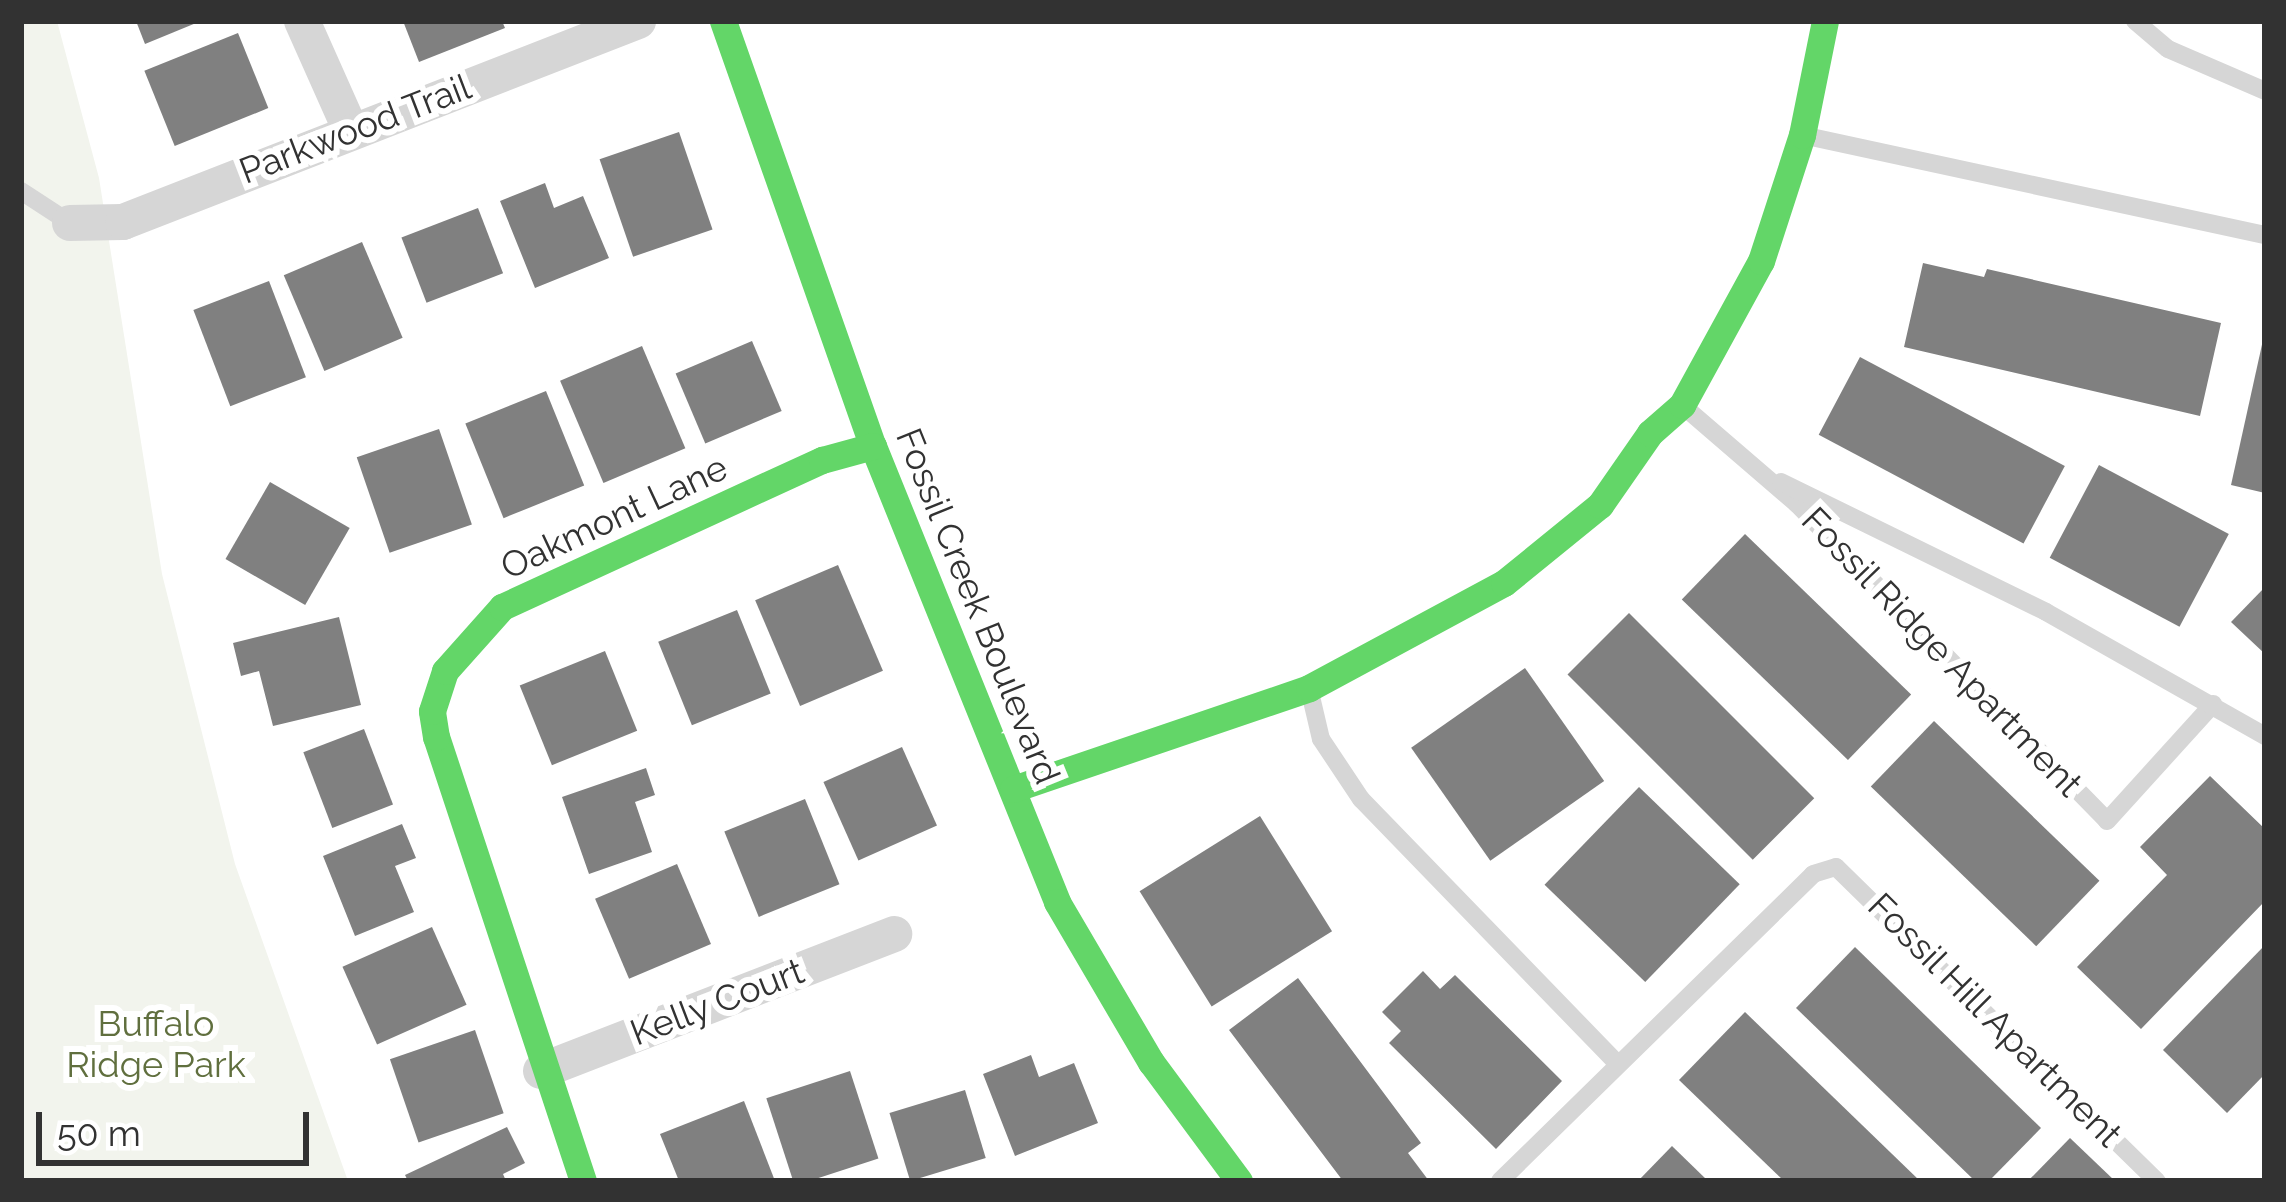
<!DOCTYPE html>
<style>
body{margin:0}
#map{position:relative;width:2286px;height:1202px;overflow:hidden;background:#fff;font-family:Raleway,sans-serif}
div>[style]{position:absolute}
.green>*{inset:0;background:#f2f4ed}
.building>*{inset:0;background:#808080;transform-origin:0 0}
.lane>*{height:18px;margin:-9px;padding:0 9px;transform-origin:9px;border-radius:9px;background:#d6d6d6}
.street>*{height:36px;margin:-18px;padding:0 18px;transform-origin:18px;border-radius:18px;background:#d6d6d6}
.fast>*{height:27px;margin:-13.5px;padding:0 13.5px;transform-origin:13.5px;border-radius:13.5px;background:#63d668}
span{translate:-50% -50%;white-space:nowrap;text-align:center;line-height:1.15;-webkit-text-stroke:12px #fff;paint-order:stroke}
.street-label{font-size:36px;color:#323232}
.park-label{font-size:36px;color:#606f3e}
.frame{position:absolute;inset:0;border:24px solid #323232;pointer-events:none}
.scale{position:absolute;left:36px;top:1112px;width:273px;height:54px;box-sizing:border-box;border:6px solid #323232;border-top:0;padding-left:15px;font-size:36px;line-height:42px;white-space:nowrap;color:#323232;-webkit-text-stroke:9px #fff;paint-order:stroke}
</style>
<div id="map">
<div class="green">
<i style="clip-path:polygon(21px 21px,57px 21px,99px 178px,162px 574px,235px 864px,348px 1181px,21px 1181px)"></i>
</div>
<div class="building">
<i style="clip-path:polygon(136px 21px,201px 21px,145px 44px)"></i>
<i style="clip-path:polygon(403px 21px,502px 21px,505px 28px,419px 62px)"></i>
<i style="left:238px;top:33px;width:81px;height:101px;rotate:68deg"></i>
<i style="left:679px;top:132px;width:103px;height:84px;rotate:71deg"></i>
<i style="clip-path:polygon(545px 183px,554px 208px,583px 196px,609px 258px,535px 288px,500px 201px)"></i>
<i style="left:478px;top:208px;width:70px;height:82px;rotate:69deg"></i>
<i style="left:362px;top:242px;width:104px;height:85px;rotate:67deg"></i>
<i style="clip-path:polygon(1923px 263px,1984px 277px,1987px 269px,2221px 323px,2200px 416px,1904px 347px)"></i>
<i style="left:269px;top:281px;width:103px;height:81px;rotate:69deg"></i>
<i style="clip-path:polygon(2263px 340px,2265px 340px,2265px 493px,2231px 485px)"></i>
<i style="left:752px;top:341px;width:76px;height:83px;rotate:67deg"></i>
<i style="left:642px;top:346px;width:111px;height:89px;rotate:67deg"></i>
<i style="left:1860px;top:357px;width:232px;height:88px;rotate:28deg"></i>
<i style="left:546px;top:391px;width:102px;height:87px;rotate:68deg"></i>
<i style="left:439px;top:429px;width:101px;height:87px;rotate:71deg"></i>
<i style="left:2099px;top:465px;width:147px;height:105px;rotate:28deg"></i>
<i style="left:270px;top:482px;width:92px;height:89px;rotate:30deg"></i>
<i style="left:1745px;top:534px;width:231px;height:91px;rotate:44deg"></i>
<i style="left:838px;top:565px;width:115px;height:90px;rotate:67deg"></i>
<i style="clip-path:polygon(2265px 587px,2265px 654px,2231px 622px)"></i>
<i style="left:737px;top:610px;width:90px;height:85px;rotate:68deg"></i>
<i style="left:1629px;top:613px;width:262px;height:87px;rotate:45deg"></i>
<i style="clip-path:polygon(339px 617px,361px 705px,273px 726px,259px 671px,241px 676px,233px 643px)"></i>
<i style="left:605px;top:651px;width:86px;height:92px;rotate:68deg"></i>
<i style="left:1525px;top:668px;width:138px;height:139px;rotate:55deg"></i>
<i style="left:1934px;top:721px;width:230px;height:91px;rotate:44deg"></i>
<i style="left:364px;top:729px;width:81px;height:65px;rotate:69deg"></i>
<i style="left:902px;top:747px;width:86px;height:86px;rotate:66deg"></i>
<i style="clip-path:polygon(646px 768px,655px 795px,635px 802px,652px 852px,589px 874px,562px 797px)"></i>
<i style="clip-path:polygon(2210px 776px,2265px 829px,2265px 901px,2141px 1029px,2077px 967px,2167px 875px,2140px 847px)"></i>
<i style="left:1639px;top:787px;width:140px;height:136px;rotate:44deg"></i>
<i style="left:805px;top:799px;width:92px;height:87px;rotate:68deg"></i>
<i style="left:1260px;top:816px;width:136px;height:142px;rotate:58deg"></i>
<i style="clip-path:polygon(402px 824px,416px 858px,395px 866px,414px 912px,355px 936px,323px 856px)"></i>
<i style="left:677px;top:864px;width:87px;height:89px;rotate:67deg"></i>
<i style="left:432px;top:927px;width:85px;height:98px;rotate:66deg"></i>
<i style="clip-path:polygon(2265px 945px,2265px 1074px,2227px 1113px,2163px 1050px)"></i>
<i style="clip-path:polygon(1855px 947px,2041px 1128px,1989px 1181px,1975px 1181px,1796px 1008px)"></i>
<i style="clip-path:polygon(1423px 971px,1440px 989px,1455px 975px,1562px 1081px,1496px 1149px,1389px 1043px,1401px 1031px,1382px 1012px)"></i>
<i style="clip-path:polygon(1298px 978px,1421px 1143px,1408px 1153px,1429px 1181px,1343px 1181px,1229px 1030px)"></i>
<i style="clip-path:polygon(1745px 1012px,1920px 1181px,1784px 1181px,1679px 1080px)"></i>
<i style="left:475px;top:1030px;width:88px;height:90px;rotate:71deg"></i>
<i style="clip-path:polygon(1031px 1055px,1039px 1077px,1074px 1063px,1098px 1123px,1015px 1156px,983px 1074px)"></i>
<i style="left:850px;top:1071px;width:92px;height:88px;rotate:72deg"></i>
<i style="left:965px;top:1090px;width:71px;height:79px;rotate:73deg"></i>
<i style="clip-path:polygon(744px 1101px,775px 1181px,679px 1181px,660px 1134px)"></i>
<i style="clip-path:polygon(507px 1127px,525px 1163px,503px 1174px,506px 1181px,408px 1181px,405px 1175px)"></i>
<i style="clip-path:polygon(2070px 1138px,2115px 1181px,2028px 1181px)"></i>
<i style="clip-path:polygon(1672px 1146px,1708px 1181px,1638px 1181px)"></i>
</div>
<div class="lane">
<i style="left:2135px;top:21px;width:43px;rotate:40.3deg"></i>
<i style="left:2168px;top:49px;width:106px;rotate:23.4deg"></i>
<i style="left:1802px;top:135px;width:474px;rotate:12.2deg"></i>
<i style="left:21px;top:191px;width:59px;rotate:33.1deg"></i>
<i style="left:1682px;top:405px;width:152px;rotate:40.7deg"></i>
<i style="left:1797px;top:504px;width:443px;rotate:45.6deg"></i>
<i style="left:2107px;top:821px;width:158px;rotate:-47.8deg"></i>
<i style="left:1781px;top:482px;width:295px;rotate:26.1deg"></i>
<i style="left:2046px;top:612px;width:252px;rotate:29.5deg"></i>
<i style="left:1309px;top:688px;width:52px;rotate:76.8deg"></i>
<i style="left:1321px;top:739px;width:72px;rotate:56.3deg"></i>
<i style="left:1361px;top:799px;width:368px;rotate:45.9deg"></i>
<i style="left:1500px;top:1181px;width:438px;rotate:-44.4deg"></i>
<i style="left:1813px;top:874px;width:24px;rotate:-17deg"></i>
<i style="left:1836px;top:867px;width:449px;rotate:44.4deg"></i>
</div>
<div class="street">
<i style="left:302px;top:21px;width:118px;rotate:66deg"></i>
<i style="left:70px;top:223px;width:53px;rotate:-1.1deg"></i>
<i style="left:123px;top:222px;width:553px;rotate:-21.32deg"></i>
<i style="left:541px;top:1071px;width:379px;rotate:-21.2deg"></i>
</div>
<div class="fast">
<i style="left:723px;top:21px;width:451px;rotate:70.6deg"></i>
<i style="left:873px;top:446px;width:492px;rotate:68deg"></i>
<i style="left:1057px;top:902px;width:186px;rotate:59.6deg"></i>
<i style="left:1151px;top:1062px;width:148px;rotate:53.5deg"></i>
<i style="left:1013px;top:789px;width:313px;rotate:-18.8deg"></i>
<i style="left:1309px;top:688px;width:221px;rotate:-28.3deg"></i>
<i style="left:1504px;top:583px;width:124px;rotate:-39.1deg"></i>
<i style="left:1600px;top:505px;width:88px;rotate:-55.2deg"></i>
<i style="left:1650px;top:433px;width:43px;rotate:-41.2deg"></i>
<i style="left:1682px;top:405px;width:164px;rotate:-61.3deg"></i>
<i style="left:1761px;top:261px;width:133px;rotate:-72deg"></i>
<i style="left:1802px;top:135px;width:116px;rotate:-78.6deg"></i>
<i style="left:583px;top:1181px;width:468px;rotate:-108.3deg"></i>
<i style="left:436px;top:737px;width:26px;rotate:-99deg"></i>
<i style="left:432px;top:711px;width:42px;rotate:-72deg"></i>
<i style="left:445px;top:671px;width:86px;rotate:-48.3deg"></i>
<i style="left:502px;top:607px;width:352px;rotate:-24.7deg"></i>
<i style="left:822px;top:460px;width:53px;rotate:-15.4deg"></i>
</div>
<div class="street-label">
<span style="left:355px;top:129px;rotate:-21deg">Parkwood Trail</span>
<span style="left:614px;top:517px;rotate:-25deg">Oakmont Lane</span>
<span style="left:978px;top:606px;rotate:68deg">Fossil Creek Boulevard</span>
<span style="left:1942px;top:652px;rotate:46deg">Fossil Ridge Apartment</span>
<span style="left:717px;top:1002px;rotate:-21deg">Kelly Court</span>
<span style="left:1995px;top:1020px;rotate:45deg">Fossil Hill Apartment</span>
</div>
<div class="park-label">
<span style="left:156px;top:1044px">Buffalo<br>Ridge Park</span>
</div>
<div class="frame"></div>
<div class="scale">50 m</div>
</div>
